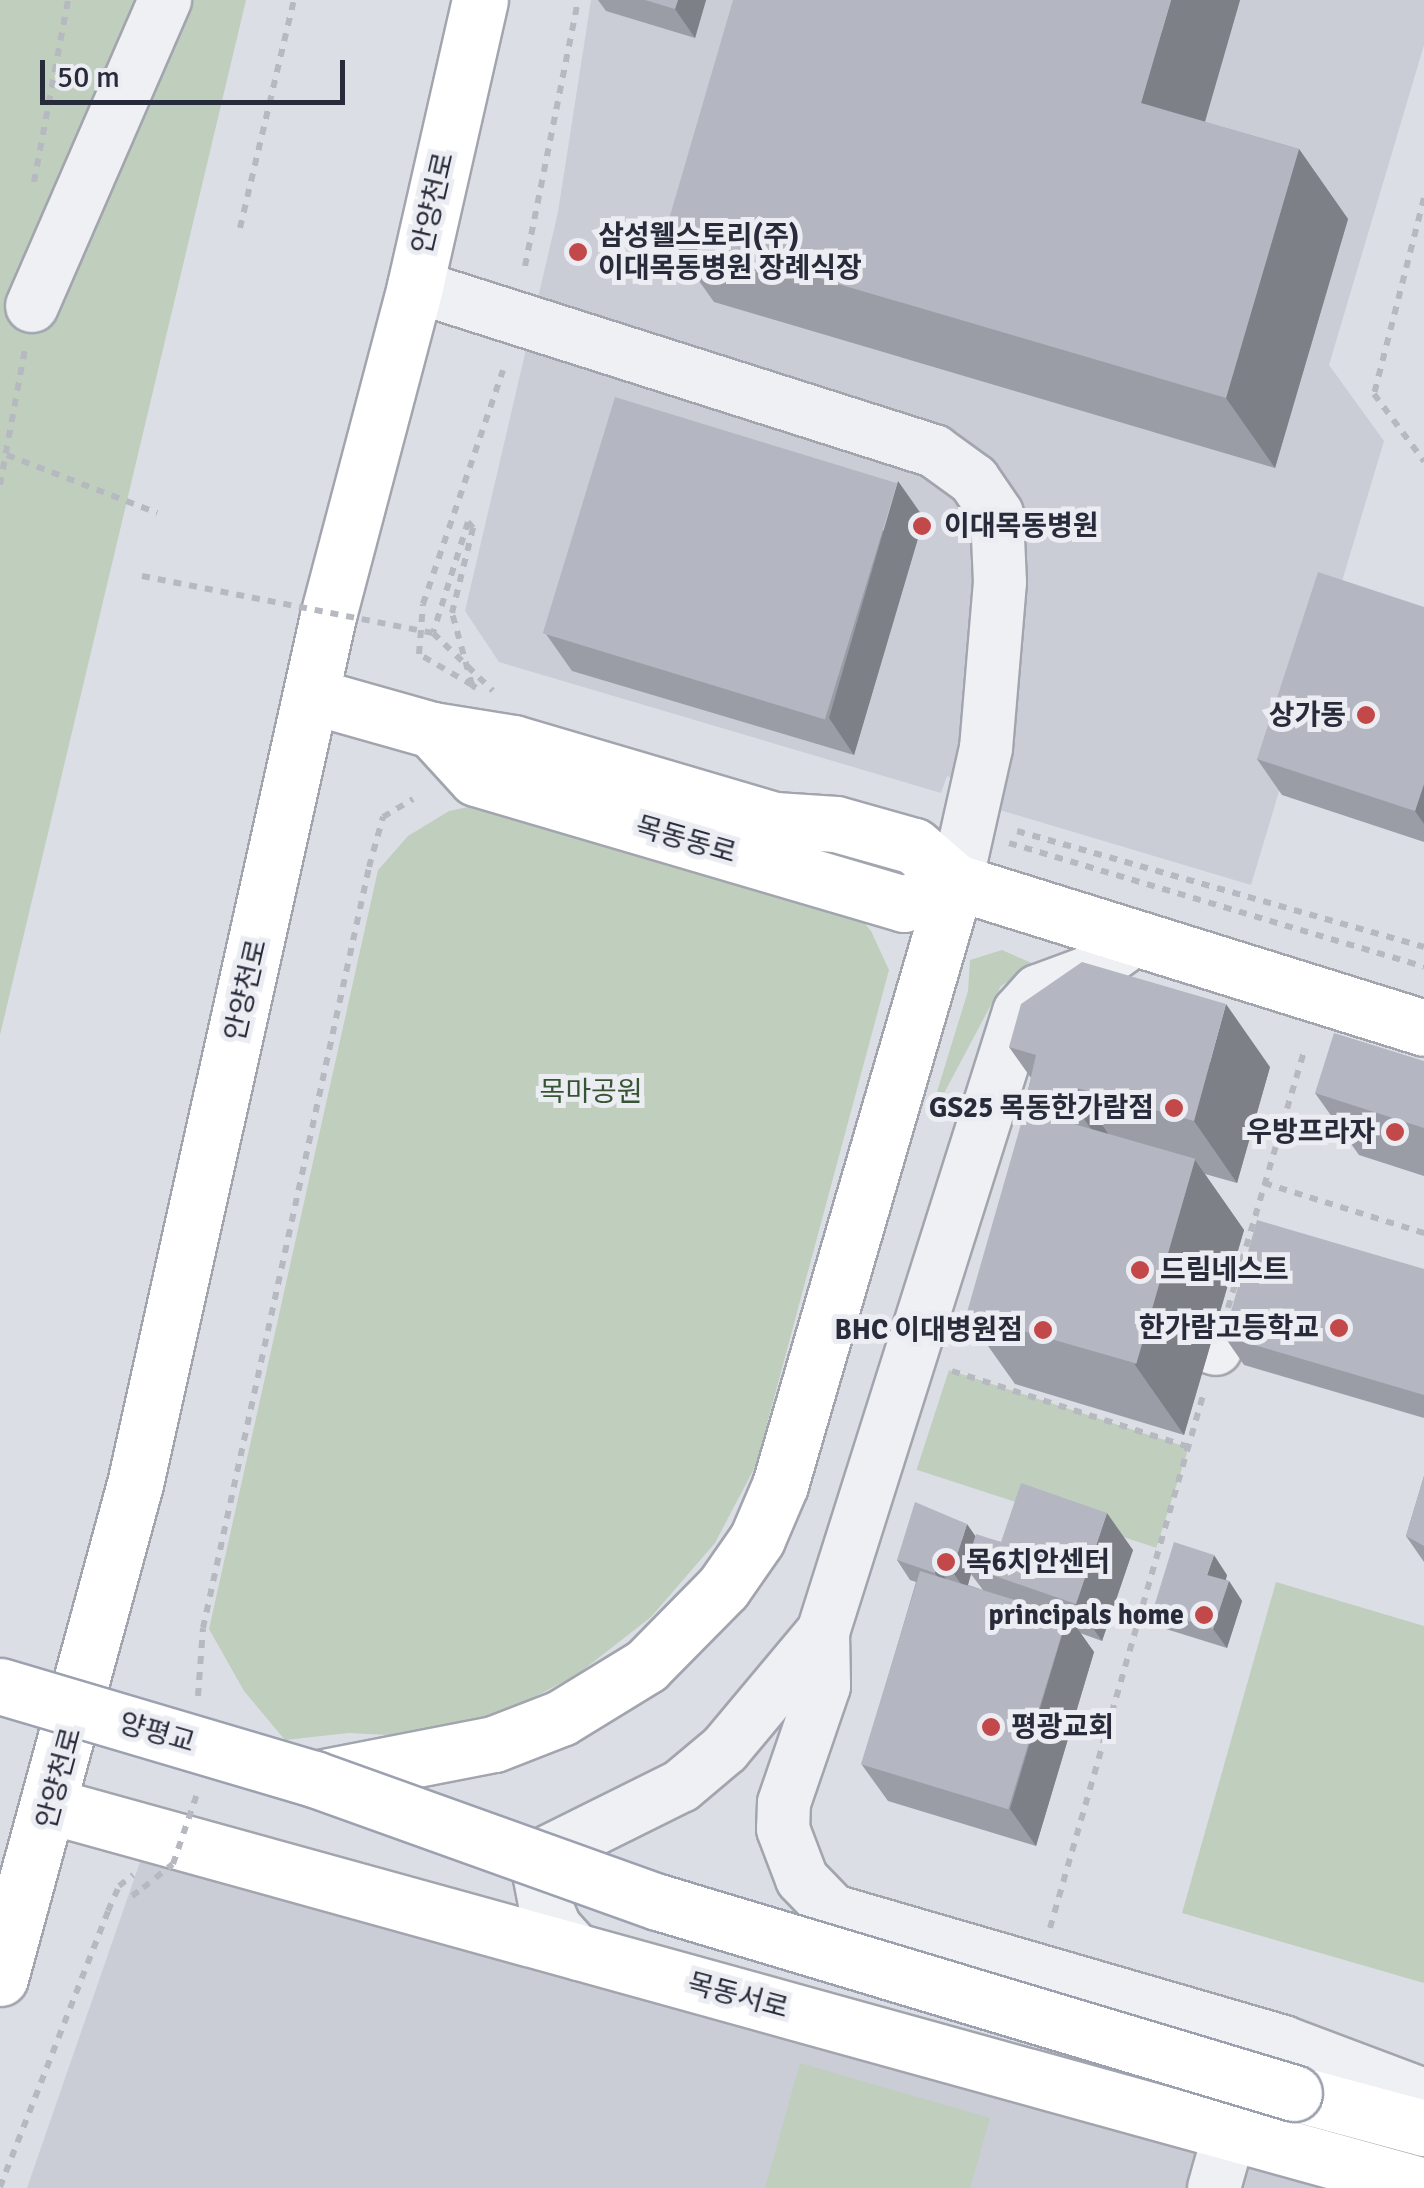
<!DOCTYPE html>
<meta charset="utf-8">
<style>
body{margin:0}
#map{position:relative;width:1424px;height:2188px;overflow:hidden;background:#dcdee5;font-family:Signika,"Noto Sans KR",sans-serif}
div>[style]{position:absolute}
.built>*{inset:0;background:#cacdd6}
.green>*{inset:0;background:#c0cebe;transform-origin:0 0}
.path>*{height:6px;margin-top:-3px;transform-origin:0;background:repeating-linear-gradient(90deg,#b6b9c0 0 8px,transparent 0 16px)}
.roads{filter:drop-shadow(2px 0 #a2a5ae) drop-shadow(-2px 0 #a2a5ae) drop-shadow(0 2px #a2a5ae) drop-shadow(0 -2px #a2a5ae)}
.minor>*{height:52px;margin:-26px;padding:0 26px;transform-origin:26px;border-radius:26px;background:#eef0f4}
.major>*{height:55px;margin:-27.5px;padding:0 27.5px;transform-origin:27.5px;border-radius:27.5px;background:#fff}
.path-bridge>*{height:6px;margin-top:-3px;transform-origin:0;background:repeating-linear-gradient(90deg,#b6b9c0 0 8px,transparent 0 16px)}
.bridges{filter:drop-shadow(2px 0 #9ca1b0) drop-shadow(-2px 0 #9ca1b0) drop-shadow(0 2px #9ca1b0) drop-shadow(0 -2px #9ca1b0)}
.major-bridge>*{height:55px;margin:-27.5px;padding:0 27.5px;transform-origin:27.5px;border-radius:27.5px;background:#fff}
.wall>*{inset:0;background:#9b9da6}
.shaded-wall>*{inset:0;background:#7e8087}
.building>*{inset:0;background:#b4b7c1;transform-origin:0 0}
.dots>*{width:28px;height:28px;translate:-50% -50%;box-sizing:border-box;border:5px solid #ebedf3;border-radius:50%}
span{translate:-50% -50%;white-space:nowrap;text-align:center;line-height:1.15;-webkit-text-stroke:10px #ebedf3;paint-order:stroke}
.street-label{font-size:28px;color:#272b3a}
.poi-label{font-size:28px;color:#272b3a;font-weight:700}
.left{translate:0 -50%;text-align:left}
.right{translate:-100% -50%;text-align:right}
.park-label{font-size:28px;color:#375535}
.scale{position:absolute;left:40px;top:60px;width:305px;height:45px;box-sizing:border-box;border:5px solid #272b3a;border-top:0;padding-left:12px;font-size:30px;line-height:35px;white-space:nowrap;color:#272b3a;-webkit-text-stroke:8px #ebedf3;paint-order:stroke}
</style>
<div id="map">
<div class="built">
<i style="clip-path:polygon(591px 0,1424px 0,1424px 45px,1329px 365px,1384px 441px,1251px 885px,953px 796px,957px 780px,947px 776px,941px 793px,499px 662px,465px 611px,558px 212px)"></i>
<i style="clip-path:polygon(193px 1832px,1376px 2188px,27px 2188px,140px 1862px)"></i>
</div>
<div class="green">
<i style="clip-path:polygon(0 0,246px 0,0 1035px)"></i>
<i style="clip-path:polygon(506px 799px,845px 899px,871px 931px,889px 970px,756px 1465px,715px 1543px,651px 1617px,578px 1674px,489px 1721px,408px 1736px,349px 1733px,285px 1740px,244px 1691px,209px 1629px,378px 870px,408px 836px,449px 811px)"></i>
<i style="clip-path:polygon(1002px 950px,1034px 964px,1001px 986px,941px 1099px,936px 1095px,968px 991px,970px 960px)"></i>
<i style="left:949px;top:1370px;width:252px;height:105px;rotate:18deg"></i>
<i style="clip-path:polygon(1276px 1582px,1424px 1626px,1424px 1983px,1182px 1913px)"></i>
<i style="clip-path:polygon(800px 2063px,990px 2118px,970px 2188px,765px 2188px)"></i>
</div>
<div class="path">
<i style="left:34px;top:182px;width:185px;rotate:-79.4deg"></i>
<i style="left:1424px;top:198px;width:202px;rotate:104.3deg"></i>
<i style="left:1374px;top:394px;width:84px;rotate:53.3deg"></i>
<i style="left:240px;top:228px;width:234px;rotate:-76.7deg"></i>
<i style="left:525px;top:266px;width:271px;rotate:-78.7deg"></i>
<i style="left:7px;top:455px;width:161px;rotate:21.1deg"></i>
<i style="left:0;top:485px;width:138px;rotate:-79.6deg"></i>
<i style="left:472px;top:685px;width:61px;rotate:-149.7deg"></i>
<i style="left:419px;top:654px;width:50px;rotate:-85.4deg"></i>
<i style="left:423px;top:604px;width:247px;rotate:-71.1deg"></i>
<i style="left:476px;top:688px;width:5px;rotate:-143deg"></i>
<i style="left:472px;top:685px;width:75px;rotate:-105.5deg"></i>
<i style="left:452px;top:613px;width:88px;rotate:-76.1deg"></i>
<i style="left:473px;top:528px;width:8px;rotate:-130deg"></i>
<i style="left:468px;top:522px;width:116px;rotate:107.5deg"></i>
<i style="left:433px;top:633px;width:83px;rotate:44deg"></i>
<i style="left:1017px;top:831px;width:423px;rotate:15.9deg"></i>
<i style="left:1009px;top:843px;width:433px;rotate:16.6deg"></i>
<i style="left:1264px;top:1183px;width:168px;rotate:17.4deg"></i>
<i style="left:1228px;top:1308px;width:268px;rotate:-73.5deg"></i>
<i style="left:952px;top:1371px;width:249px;rotate:17.8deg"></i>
<i style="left:198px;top:1696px;width:68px;rotate:-85.8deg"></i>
<i style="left:203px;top:1628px;width:779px;rotate:-77.69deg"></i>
<i style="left:369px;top:867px;width:52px;rotate:-74.4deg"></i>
<i style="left:383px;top:817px;width:35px;rotate:-31deg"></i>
<i style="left:132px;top:1896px;width:14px;rotate:-36deg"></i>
<i style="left:1050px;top:1928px;width:558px;rotate:-73.97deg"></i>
<i style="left:0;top:2187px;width:296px;rotate:-68.6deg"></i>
<i style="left:108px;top:1911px;width:27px;rotate:-66deg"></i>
<i style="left:119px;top:1886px;width:18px;rotate:-38deg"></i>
</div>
<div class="roads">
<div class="minor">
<i style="left:415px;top:286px;width:545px;rotate:17.64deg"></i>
<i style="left:934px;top:451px;width:49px;rotate:35.9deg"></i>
<i style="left:974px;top:480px;width:41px;rotate:55.9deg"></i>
<i style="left:997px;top:514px;width:68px;rotate:87.5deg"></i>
<i style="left:1000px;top:582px;width:167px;rotate:94.8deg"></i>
<i style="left:986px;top:748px;width:137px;rotate:102.6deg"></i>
<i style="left:32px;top:306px;width:334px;rotate:-66.5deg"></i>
<i style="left:1132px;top:941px;width:53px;rotate:144.2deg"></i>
<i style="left:1089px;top:972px;width:54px;rotate:159.6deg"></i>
<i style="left:1038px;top:991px;width:28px;rotate:132deg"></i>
<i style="left:1019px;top:1012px;width:650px;rotate:107.54deg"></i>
<i style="left:823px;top:1632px;width:54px;rotate:88.9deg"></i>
<i style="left:824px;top:1686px;width:124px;rotate:108.9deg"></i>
<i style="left:784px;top:1803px;width:26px;rotate:92deg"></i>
<i style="left:783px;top:1829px;width:53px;rotate:69.2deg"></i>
<i style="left:802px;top:1879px;width:45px;rotate:45.9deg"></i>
<i style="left:833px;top:1911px;width:469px;rotate:16.2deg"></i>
<i style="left:1283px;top:2042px;width:151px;rotate:20.6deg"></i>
<i style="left:1210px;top:1347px;width:6px;rotate:18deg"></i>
<i style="left:579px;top:1954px;width:36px;rotate:-132deg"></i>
<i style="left:555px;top:1927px;width:25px;rotate:-113deg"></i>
<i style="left:545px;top:1904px;width:31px;rotate:-101deg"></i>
<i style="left:539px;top:1874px;width:25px;rotate:-64deg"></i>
<i style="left:550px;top:1851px;width:146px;rotate:-26.4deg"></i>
<i style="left:681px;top:1786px;width:57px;rotate:-40.1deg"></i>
<i style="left:725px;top:1749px;width:153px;rotate:-50.1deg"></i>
<i style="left:1214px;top:2188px;width:62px;rotate:-74.2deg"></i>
</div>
<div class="major">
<i style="left:312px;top:696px;width:125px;rotate:15.8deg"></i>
<i style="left:432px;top:730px;width:82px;rotate:9.1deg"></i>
<i style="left:513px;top:743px;width:273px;rotate:16.4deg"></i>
<i style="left:775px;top:820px;width:61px;rotate:3.8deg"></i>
<i style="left:836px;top:824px;width:81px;rotate:15.8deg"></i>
<i style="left:914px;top:846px;width:55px;rotate:40.6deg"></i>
<i style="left:956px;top:882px;width:490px;rotate:17.3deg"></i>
<i style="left:432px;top:730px;width:65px;rotate:47.5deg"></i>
<i style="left:476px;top:778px;width:446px;rotate:16.4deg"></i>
<i style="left:904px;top:904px;width:56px;rotate:-22.9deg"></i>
<i style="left:314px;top:1779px;width:183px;rotate:-11deg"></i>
<i style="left:494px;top:1744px;width:72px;rotate:-21.2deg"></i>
<i style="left:561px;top:1718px;width:100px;rotate:-31.5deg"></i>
<i style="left:646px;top:1666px;width:110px;rotate:-45.4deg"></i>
<i style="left:723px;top:1588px;width:60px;rotate:-55.2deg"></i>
<i style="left:757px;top:1539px;width:59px;rotate:-66.9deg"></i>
<i style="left:780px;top:1485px;width:628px;rotate:-73.73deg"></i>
<i style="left:51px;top:1806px;width:1425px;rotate:15.47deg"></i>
<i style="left:0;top:1978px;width:512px;rotate:-74.72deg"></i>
<i style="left:135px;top:1484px;width:889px;rotate:-77.46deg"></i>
<i style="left:328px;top:616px;width:341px;rotate:-75.2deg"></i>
<i style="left:415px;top:286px;width:293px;rotate:-77.2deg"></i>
<i style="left:1294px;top:2093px;width:135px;rotate:15.1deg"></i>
</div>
</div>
<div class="path-bridge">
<i style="left:142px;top:576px;width:297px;rotate:11.1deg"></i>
<i style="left:143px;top:1888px;width:38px;rotate:-39deg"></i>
<i style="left:173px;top:1864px;width:74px;rotate:-71.1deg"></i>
</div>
<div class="bridges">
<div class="major-bridge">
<i style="left:0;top:1686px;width:327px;rotate:16.5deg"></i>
<i style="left:314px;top:1779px;width:365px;rotate:19.7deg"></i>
<i style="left:658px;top:1902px;width:664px;rotate:16.72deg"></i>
</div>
</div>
<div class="wall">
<i style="clip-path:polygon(598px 0,706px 0,695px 38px,606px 11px)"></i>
<i style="clip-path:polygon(1240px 0,1205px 122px,1299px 149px,1348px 219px,1275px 468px,714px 302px,665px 233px)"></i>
<i style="clip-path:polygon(924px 518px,854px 755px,572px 671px,546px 634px)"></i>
<i style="clip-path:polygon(1424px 607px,1424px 842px,1282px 795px,1257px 759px)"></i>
<i style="clip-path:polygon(1009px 1047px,1270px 1067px,1237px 1183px,1205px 1174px,1244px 1230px,1184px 1435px,1015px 1384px,966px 1315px,1046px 1116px,1028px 1090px,1031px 1078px)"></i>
<i style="clip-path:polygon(1424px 1061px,1424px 1176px,1359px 1155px,1315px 1093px)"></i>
<i style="clip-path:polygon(1424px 1269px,1424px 1418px,1244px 1365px,1224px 1336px)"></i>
<i style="clip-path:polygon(1424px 1476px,1424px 1562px,1406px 1536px)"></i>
<i style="clip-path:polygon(evenodd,975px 1536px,1001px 1542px,1133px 1550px,1102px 1641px,1080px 1633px,1094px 1652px,1036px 1846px,888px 1801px,862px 1765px,916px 1582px,910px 1580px,897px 1560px,975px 1536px,971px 1574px,983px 1590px,968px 1585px,971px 1574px)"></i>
<i style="clip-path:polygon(1227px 1575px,1226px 1580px,1229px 1581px,1242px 1601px,1227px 1648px,1166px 1629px,1153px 1610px)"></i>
</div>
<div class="shaded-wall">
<i style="clip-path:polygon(678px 0,706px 0,695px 38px,675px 9px)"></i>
<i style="clip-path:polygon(1171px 0,1240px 0,1190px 173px,1141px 103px)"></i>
<i style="clip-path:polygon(1299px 149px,1348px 219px,1275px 468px,1226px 398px)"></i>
<i style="clip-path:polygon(898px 481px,924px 518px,854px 755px,829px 718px)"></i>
<i style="clip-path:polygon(1424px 784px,1424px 824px,1415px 811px)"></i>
<i style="clip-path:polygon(1226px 1004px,1270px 1067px,1237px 1183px,1194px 1121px)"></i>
<i style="clip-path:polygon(1077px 1088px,1120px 1151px,1116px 1165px,1073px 1103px)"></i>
<i style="clip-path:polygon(1195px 1160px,1244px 1230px,1184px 1435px,1135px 1365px)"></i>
<i style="clip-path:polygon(1107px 1513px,1133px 1550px,1102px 1641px,1076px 1604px)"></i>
<i style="clip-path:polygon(967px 1524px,981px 1544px,966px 1566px,971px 1574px,966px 1591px,952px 1571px)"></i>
<i style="clip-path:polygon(1214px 1555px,1227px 1575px,1221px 1594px,1207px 1575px)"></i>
<i style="clip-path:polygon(937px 1566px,951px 1586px,949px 1592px,935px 1573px)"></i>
<i style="clip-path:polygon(1229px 1581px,1242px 1601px,1227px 1648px,1213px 1629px)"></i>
<i style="clip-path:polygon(1068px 1615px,1094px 1652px,1036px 1846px,1010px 1809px)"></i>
</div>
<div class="building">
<i style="clip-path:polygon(645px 0,678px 0,675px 9px)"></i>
<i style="clip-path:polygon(733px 0,1171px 0,1141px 103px,1299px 149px,1226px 398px,665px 233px)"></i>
<i style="left:615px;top:397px;width:295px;height:247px;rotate:17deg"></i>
<i style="clip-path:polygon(1318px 572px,1424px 607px,1424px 784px,1415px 811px,1257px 759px)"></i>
<i style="clip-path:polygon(1082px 962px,1226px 1004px,1194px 1121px,1077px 1088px,1073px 1103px,1028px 1090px,1036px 1055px,1009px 1047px,1021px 1004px)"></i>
<i style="clip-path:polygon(1334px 1033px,1424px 1061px,1424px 1128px,1315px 1093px)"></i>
<i style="left:1025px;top:1110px;width:177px;height:213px;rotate:16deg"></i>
<i style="clip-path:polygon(1257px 1220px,1424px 1269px,1424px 1395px,1224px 1336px)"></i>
<i style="clip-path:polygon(1424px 1476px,1424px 1546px,1406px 1536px)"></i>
<i style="clip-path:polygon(1021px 1483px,1107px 1513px,1076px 1604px,966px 1566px,976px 1534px,1001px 1542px)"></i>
<i style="clip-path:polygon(915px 1502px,967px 1524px,952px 1571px,937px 1566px,935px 1573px,897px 1560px)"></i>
<i style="clip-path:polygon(1174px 1542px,1214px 1555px,1207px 1575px,1229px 1581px,1213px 1629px,1153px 1610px)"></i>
<i style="left:920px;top:1571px;width:154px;height:202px;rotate:17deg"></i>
</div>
<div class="dots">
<i style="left:578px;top:252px;background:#c3484a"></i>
<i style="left:922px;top:526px;background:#c3484a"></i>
<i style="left:1366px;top:715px;background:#c3484a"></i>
<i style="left:1174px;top:1108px;background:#c3484a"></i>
<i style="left:1395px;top:1132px;background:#c3484a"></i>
<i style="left:1140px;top:1270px;background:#c3484a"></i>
<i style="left:1339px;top:1328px;background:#c3484a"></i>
<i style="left:1043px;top:1330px;background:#c3484a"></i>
<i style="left:946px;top:1562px;background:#c3484a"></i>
<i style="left:1204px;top:1615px;background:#c3484a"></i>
<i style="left:991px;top:1727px;background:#c3484a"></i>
</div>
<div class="street-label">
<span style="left:433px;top:203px;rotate:-77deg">안양천로</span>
<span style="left:686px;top:840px;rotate:16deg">목동동로</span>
<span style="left:246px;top:990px;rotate:-77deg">안양천로</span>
<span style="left:157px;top:1733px;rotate:16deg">양평교</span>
<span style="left:59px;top:1778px;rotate:-75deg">안양천로</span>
<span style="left:738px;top:1996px;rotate:15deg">목동서로</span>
</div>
<div class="poi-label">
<span class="left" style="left:598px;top:252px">삼성웰스토리(주)<br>이대목동병원 장례식장</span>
<span class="left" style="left:944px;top:526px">이대목동병원</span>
<span class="right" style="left:1346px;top:715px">상가동</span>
<span class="right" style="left:1154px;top:1108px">GS25 목동한가람점</span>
<span class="right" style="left:1375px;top:1132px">우방프라자</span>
<span class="left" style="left:1160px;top:1270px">드림네스트</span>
<span class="right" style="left:1319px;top:1328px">한가람고등학교</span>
<span class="right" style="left:1023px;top:1330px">BHC 이대병원점</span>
<span class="left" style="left:966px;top:1562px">목6치안센터</span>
<span class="right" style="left:1184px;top:1615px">principals home</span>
<span class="left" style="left:1011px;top:1727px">평광교회</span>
</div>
<div class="park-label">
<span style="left:591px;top:1092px">목마공원</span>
</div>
<div class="scale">50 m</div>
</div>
